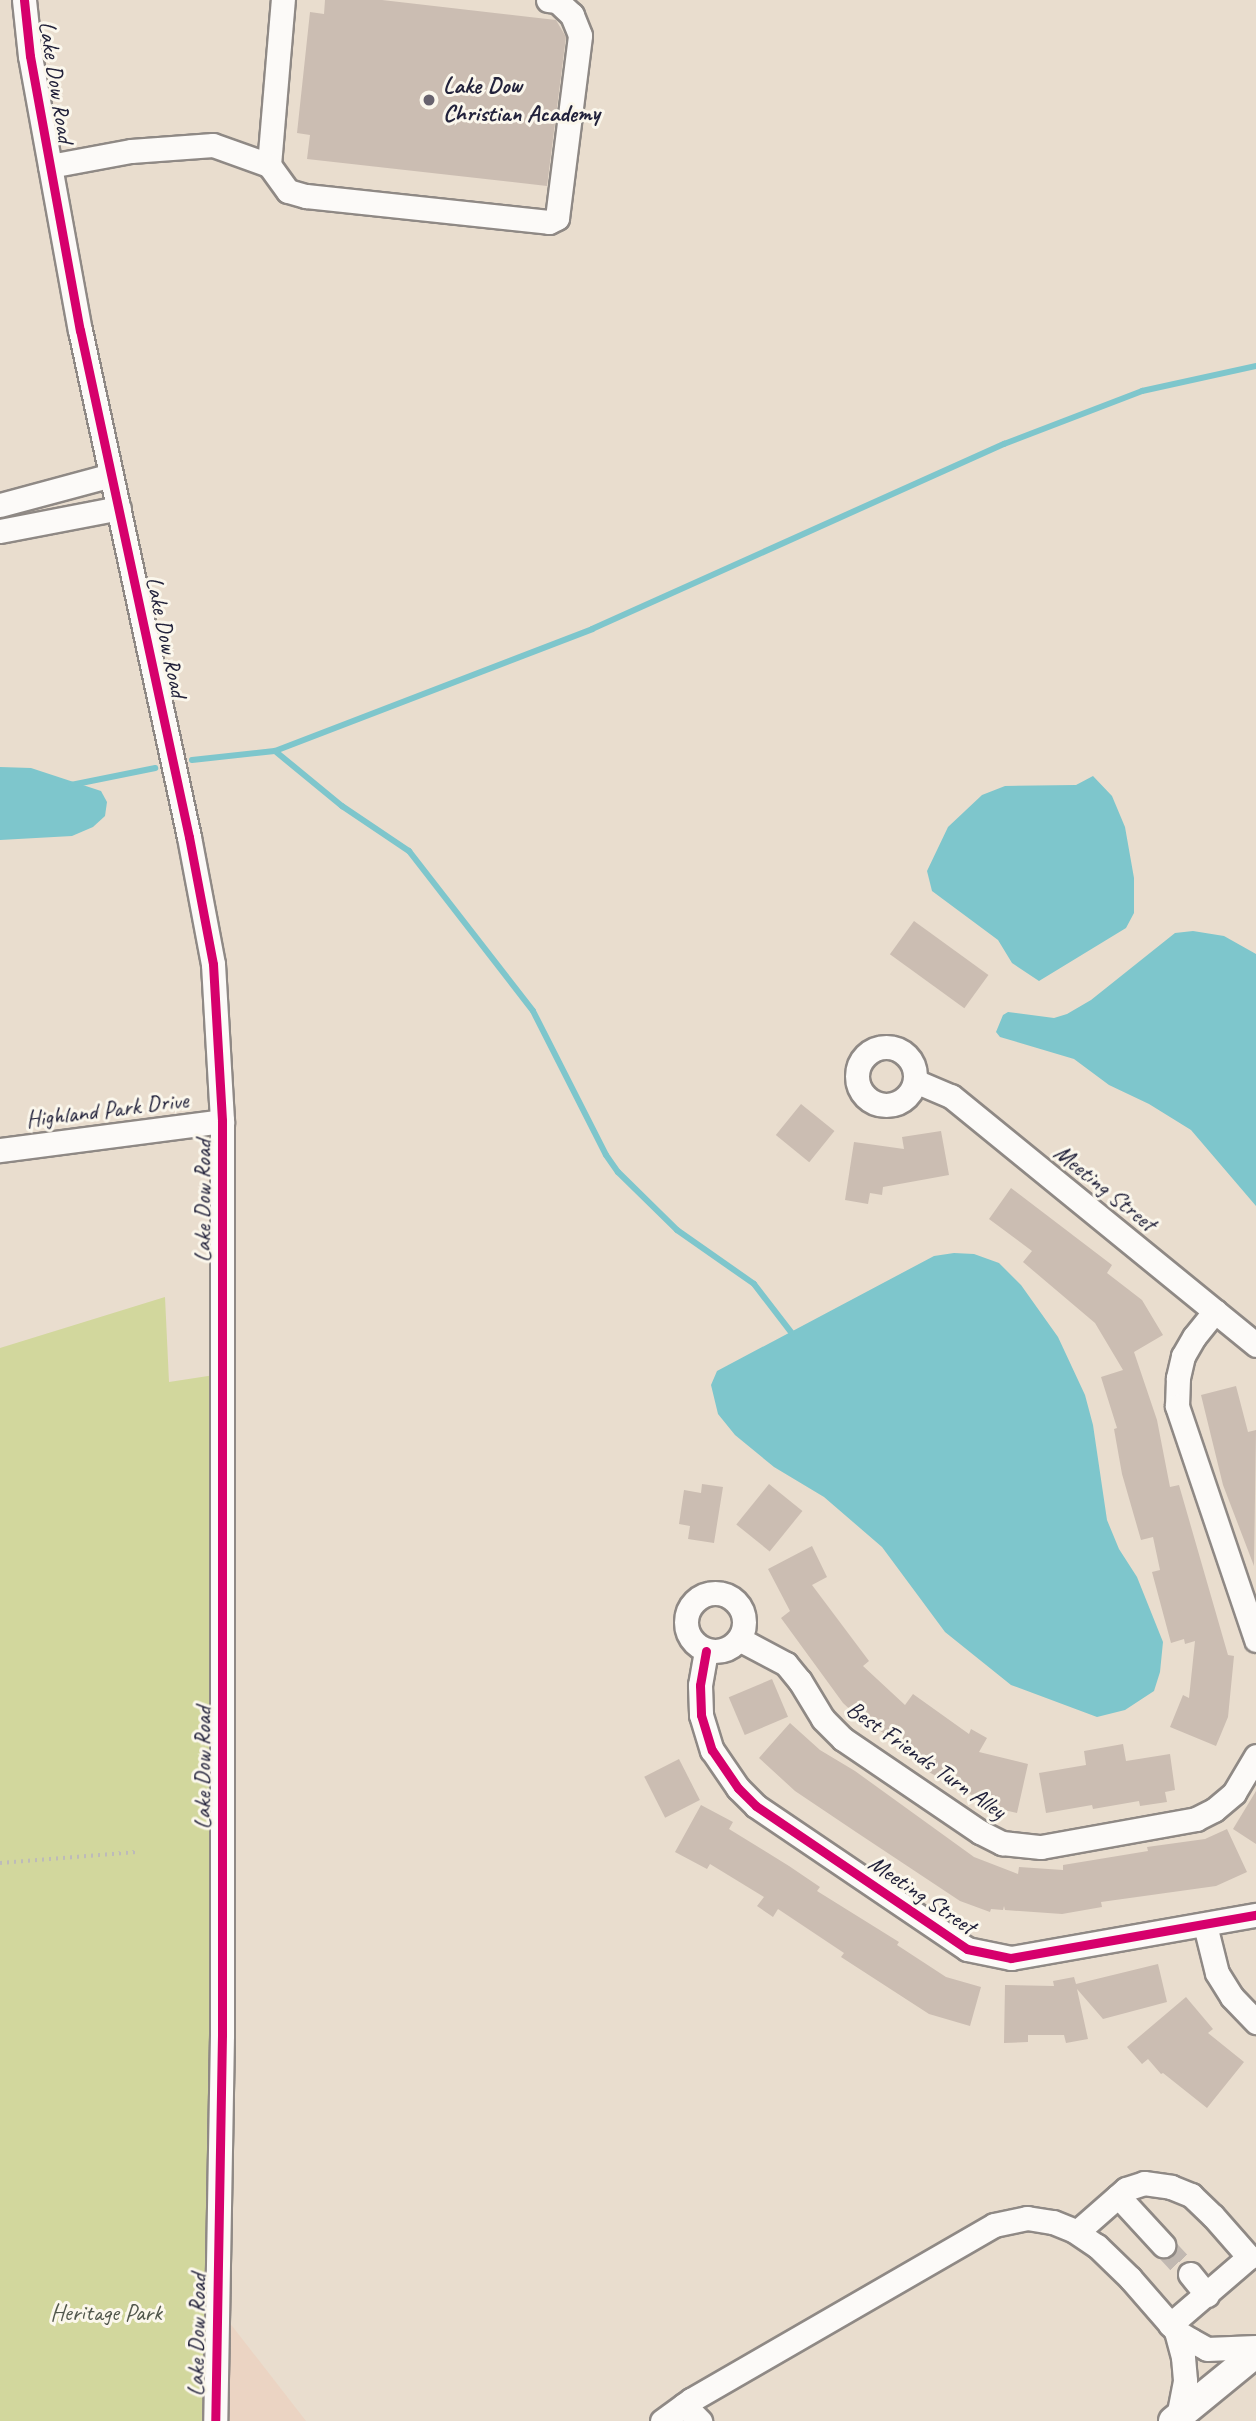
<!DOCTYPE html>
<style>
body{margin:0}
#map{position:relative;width:1256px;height:2421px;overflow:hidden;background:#e9ddce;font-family:Caveat,sans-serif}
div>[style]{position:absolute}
.built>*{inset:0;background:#ebd4c3}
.green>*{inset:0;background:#d2d79d}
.water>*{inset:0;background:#7ec6cc}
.stream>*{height:6px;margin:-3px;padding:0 3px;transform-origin:3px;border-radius:3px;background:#7ec6cc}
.building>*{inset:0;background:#cbbdb2;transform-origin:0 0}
.minor-tunnel>*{height:23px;margin-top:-11.5px;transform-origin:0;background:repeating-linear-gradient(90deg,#c1b8b1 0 23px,transparent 0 34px)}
.path>*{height:3.5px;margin-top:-1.75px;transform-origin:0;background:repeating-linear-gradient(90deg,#bdbaba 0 2px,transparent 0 7px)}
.roads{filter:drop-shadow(2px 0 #8f8985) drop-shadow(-2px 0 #8f8985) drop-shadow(0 2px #8f8985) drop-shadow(0 -2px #8f8985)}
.minor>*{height:23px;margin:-11.5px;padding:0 11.5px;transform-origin:11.5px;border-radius:11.5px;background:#fcfaf8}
.minor>.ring{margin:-11.5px;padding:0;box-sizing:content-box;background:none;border:23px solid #fcfaf8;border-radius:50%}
.major>*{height:28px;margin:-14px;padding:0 14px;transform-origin:14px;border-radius:14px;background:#fcfaf8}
.cycleway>*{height:9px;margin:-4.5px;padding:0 4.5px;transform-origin:4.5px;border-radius:4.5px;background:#d6006c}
.dots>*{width:19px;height:19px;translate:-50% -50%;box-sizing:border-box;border:4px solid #fbf7ec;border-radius:50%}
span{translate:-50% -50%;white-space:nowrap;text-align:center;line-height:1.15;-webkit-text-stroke:6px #fbf7ec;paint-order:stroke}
.street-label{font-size:24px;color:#22223b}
.poi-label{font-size:24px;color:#22223b;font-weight:700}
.left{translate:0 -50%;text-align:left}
.park-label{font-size:24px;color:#51574c}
</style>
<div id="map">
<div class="built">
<i style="clip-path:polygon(212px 2300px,306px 2421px,209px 2421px)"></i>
</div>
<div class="green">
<i style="clip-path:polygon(165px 1297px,169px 1382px,234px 1372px,211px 2320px,216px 2421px,0 2421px,0 1348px)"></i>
</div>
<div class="water">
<i style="clip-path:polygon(0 767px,31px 768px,101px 791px,107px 802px,105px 816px,93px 827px,72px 836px,0 840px)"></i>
<i style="clip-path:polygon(1093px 776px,1112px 796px,1125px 827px,1134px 878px,1134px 913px,1126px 928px,1039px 981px,1012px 963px,998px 940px,932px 891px,927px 871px,948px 827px,982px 795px,1005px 786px,1076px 785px)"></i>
<i style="clip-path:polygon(1193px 931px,1224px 936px,1256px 954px,1256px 1206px,1191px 1130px,1149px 1104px,1109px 1085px,1074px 1059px,1000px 1037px,996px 1032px,1003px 1015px,1008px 1012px,1054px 1018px,1067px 1014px,1091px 1000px,1175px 933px)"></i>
<i style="clip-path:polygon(954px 1253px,974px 1254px,999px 1263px,1021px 1285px,1058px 1337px,1085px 1395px,1093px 1425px,1107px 1520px,1119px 1549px,1137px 1577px,1163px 1642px,1160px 1672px,1154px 1691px,1125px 1710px,1097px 1717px,1011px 1685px,945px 1632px,882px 1547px,824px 1497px,774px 1467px,735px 1435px,718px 1414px,711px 1385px,717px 1371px,934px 1256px)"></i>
</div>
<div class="stream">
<i style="left:275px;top:751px;width:87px;rotate:39.4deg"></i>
<i style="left:342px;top:806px;width:81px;rotate:33.9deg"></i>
<i style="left:409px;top:851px;width:202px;rotate:52.2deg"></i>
<i style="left:533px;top:1011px;width:161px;rotate:63.1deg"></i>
<i style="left:606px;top:1155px;width:21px;rotate:55deg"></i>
<i style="left:618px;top:1172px;width:83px;rotate:44.5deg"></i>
<i style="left:677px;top:1230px;width:94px;rotate:35deg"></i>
<i style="left:754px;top:1284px;width:61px;rotate:52.4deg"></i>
<i style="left:192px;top:760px;width:83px;rotate:-6.2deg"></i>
<i style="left:275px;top:751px;width:340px;rotate:-21deg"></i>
<i style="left:592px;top:629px;width:452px;rotate:-24.2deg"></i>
<i style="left:1004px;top:444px;width:148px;rotate:-21deg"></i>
<i style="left:1142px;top:391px;width:117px;rotate:-12.4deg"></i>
<i style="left:71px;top:785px;width:86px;rotate:-11.4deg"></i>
</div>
<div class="building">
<i style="clip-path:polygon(325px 0,382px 0,556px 20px,566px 37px,547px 186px,307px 159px,310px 135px,297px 133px,310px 12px,324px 14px)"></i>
<i style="left:914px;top:921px;width:92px;height:41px;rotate:36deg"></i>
<i style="left:801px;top:1104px;width:43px;height:40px;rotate:39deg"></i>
<i style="clip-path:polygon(941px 1131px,949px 1175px,883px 1187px,882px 1195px,870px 1193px,868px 1204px,845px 1200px,854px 1142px,904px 1149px,902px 1137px)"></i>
<i style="clip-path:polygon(1011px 1188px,1112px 1265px,1107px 1273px,1142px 1300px,1163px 1335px,1134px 1352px,1157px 1420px,1170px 1487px,1179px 1485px,1228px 1655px,1234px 1656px,1228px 1717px,1216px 1746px,1170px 1727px,1183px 1695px,1189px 1698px,1195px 1641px,1185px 1644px,1184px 1639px,1171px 1643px,1152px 1572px,1160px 1570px,1153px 1537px,1141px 1540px,1122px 1474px,1114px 1429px,1117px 1428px,1101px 1377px,1123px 1370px,1095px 1323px,1023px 1262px,1032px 1251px,989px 1219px)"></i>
<i style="clip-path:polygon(1236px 1386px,1248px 1432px,1256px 1430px,1254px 1566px,1223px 1485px,1201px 1395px)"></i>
<i style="clip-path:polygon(702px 1484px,723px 1487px,714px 1543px,688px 1539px,690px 1526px,679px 1524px,684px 1490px,701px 1493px)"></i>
<i style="left:769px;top:1484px;width:43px;height:52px;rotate:39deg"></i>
<i style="clip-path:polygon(812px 1546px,827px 1577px,812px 1585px,869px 1661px,863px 1666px,905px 1705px,913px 1694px,969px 1734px,971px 1729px,987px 1738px,979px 1752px,1028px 1764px,1017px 1813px,978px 1804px,979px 1799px,925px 1770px,928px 1765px,872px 1725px,869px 1727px,843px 1703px,781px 1618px,790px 1611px,768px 1569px)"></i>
<i style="left:772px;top:1679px;width:41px;height:47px;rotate:67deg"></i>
<i style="clip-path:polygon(790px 1723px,820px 1750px,855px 1771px,974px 1857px,1018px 1874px,1019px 1867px,1063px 1870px,1063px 1865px,1148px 1851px,1147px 1847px,1205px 1839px,1227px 1829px,1247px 1872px,1216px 1886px,1101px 1902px,1102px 1907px,1062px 1914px,1005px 1910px,1004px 1906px,1003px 1910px,991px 1909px,990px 1912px,960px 1901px,856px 1832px,795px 1791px,759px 1758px)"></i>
<i style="clip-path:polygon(1123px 1744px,1126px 1761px,1170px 1754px,1175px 1790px,1165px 1792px,1167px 1802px,1140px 1806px,1139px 1801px,1093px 1809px,1092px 1805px,1046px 1813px,1039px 1773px,1086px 1765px,1084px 1751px)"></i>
<i style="left:679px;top:1759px;width:46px;height:39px;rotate:63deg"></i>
<i style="clip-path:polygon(1256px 1791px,1256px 1844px,1233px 1829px)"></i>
<i style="clip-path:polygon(701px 1805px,733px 1822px,729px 1829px,789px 1866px,820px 1887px,817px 1891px,899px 1942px,897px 1945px,946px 1977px,981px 1987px,970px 2026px,929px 2014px,841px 1957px,844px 1953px,778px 1909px,773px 1917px,757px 1906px,764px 1897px,710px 1864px,707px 1869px,675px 1852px)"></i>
<i style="clip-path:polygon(1158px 1964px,1167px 2002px,1103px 2019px,1077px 1989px,1088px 2039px,1066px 2043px,1064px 2035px,1028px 2035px,1028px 2042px,1004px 2043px,1005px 1985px,1054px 1986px,1053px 1981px,1074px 1977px,1076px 1984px)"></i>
<i style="clip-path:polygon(1186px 1997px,1213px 2029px,1208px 2033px,1244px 2062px,1207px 2108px,1163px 2073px,1161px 2074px,1148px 2059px,1142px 2064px,1127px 2047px)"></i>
</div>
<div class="minor-tunnel">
<i style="left:1163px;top:2245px;width:40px;rotate:47deg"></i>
</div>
<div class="path">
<i style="left:0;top:1863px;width:137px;rotate:-4.6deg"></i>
</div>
<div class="roads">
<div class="minor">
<i style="left:24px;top:0;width:56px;rotate:83.9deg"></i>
<i style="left:30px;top:56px;width:279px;rotate:79.7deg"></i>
<i style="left:80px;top:330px;width:519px;rotate:77.87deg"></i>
<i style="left:189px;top:837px;width:129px;rotate:79.3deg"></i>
<i style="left:213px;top:964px;width:157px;rotate:86.7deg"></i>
<i style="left:222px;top:1121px;width:914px;rotate:90deg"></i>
<i style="left:222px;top:2035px;width:386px;rotate:91deg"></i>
<i style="left:269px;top:165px;width:166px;rotate:-85.2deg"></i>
<i style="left:50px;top:166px;width:82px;rotate:-10.5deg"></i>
<i style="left:131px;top:151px;width:82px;rotate:-4.2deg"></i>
<i style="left:213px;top:145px;width:59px;rotate:19.7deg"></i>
<i style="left:269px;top:165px;width:32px;rotate:54deg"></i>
<i style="left:288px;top:191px;width:19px;rotate:16deg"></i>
<i style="left:306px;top:196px;width:244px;rotate:6.1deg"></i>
<i style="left:549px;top:222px;width:9px;rotate:-27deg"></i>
<i style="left:557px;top:218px;width:184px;rotate:-82.8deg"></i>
<i style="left:580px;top:35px;width:22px;rotate:-112deg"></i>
<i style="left:572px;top:15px;width:21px;rotate:-137deg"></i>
<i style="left:557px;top:1px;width:9px;rotate:-174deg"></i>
<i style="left:0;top:505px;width:115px;rotate:-15.1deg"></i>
<i style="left:0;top:531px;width:121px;rotate:-10.9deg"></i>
<i class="ring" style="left:857px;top:1047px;width:35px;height:35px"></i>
<i style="left:915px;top:1081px;width:39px;rotate:23deg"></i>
<i style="left:951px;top:1096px;width:394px;rotate:39.2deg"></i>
<i style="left:0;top:1150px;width:224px;rotate:-7.4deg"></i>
<i style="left:1215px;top:1311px;width:33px;rotate:129deg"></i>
<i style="left:1194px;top:1337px;width:22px;rotate:120deg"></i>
<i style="left:1183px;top:1356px;width:23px;rotate:103deg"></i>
<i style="left:1178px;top:1378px;width:28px;rotate:92deg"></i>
<i style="left:1177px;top:1406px;width:247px;rotate:71.3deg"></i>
<i class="ring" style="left:686px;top:1593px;width:35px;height:35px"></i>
<i style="left:739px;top:1639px;width:53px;rotate:28deg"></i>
<i style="left:786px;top:1664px;width:22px;rotate:51deg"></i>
<i style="left:800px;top:1681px;width:44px;rotate:58.8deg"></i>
<i style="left:823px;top:1719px;width:28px;rotate:45deg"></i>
<i style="left:843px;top:1739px;width:166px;rotate:34.2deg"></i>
<i style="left:980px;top:1832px;width:25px;rotate:27deg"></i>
<i style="left:1002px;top:1843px;width:39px;rotate:6deg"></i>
<i style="left:1041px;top:1847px;width:158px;rotate:-10.2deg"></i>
<i style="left:1196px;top:1819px;width:20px;rotate:-27deg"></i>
<i style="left:1214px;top:1810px;width:26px;rotate:-40deg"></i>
<i style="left:1234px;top:1793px;width:43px;rotate:-59.3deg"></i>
<i style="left:706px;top:1651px;width:35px;rotate:100deg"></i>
<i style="left:700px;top:1685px;width:30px;rotate:88deg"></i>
<i style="left:701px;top:1715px;width:37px;rotate:73deg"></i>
<i style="left:712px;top:1750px;width:46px;rotate:55.6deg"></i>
<i style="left:738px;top:1788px;width:25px;rotate:45deg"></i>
<i style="left:756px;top:1806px;width:255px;rotate:34.1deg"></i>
<i style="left:967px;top:1949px;width:45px;rotate:11.6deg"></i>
<i style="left:1011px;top:1958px;width:249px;rotate:-10deg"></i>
<i style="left:1205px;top:1925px;width:49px;rotate:76deg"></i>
<i style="left:1217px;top:1973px;width:28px;rotate:58deg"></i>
<i style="left:1232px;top:1997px;width:35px;rotate:46deg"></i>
<i style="left:1118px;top:2196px;width:67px;rotate:47.4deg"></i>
<i style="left:1077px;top:2232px;width:65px;rotate:-41.3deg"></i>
<i style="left:1126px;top:2189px;width:19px;rotate:-18deg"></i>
<i style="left:1144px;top:2183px;width:27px;rotate:8deg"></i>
<i style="left:1171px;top:2187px;width:22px;rotate:22deg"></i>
<i style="left:1191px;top:2195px;width:30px;rotate:44deg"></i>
<i style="left:1213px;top:2216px;width:55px;rotate:48.7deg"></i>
<i style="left:1249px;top:2257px;width:104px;rotate:139.3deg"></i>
<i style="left:1190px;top:2274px;width:27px;rotate:51deg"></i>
<i style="left:1176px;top:2331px;width:27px;rotate:75deg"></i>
<i style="left:1183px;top:2357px;width:24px;rotate:85deg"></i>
<i style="left:1185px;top:2381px;width:37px;rotate:101deg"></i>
<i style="left:684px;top:2405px;width:23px;rotate:45deg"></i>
<i style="left:662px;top:2421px;width:36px;rotate:-36deg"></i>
<i style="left:691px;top:2400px;width:350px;rotate:-30deg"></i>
<i style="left:994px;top:2225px;width:34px;rotate:-12deg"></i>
<i style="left:1027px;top:2218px;width:26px;rotate:9deg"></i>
<i style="left:1053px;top:2222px;width:22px;rotate:22deg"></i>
<i style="left:1073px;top:2230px;width:29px;rotate:34deg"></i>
<i style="left:1097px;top:2246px;width:46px;rotate:44.1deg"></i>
<i style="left:1130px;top:2278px;width:70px;rotate:49deg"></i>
<i style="left:1176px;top:2331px;width:17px;rotate:31deg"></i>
<i style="left:1191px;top:2340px;width:18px;rotate:29deg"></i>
<i style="left:1207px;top:2349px;width:49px;rotate:-2.3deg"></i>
</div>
<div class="major">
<i style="left:1173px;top:2421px;width:107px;rotate:-39.3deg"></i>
</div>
</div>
<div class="cycleway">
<i style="left:24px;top:0;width:56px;rotate:83.9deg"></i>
<i style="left:30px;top:56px;width:279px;rotate:79.7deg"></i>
<i style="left:80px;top:330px;width:519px;rotate:77.87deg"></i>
<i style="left:189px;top:837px;width:129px;rotate:79.3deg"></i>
<i style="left:213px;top:964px;width:157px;rotate:86.7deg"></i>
<i style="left:222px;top:1121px;width:914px;rotate:90deg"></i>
<i style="left:222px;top:2035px;width:386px;rotate:91deg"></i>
<i style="left:706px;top:1651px;width:35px;rotate:100deg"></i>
<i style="left:700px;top:1685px;width:30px;rotate:88deg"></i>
<i style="left:701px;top:1715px;width:37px;rotate:73deg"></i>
<i style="left:712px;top:1750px;width:46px;rotate:55.6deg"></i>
<i style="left:738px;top:1788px;width:25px;rotate:45deg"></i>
<i style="left:756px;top:1806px;width:255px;rotate:34.1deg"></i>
<i style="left:967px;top:1949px;width:45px;rotate:11.6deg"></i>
<i style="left:1011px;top:1958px;width:249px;rotate:-10deg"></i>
</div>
<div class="dots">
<i style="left:429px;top:100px;background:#68636e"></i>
</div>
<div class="street-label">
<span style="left:56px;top:82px;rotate:81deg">Lake Dow Road</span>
<span style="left:166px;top:637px;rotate:78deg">Lake Dow Road</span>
<span style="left:107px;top:1110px;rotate:-7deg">Highland Park Drive</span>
<span style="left:1105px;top:1188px;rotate:39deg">Meeting Street</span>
<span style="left:203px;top:1201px;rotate:-90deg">Lake Dow Road</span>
<span style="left:926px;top:1760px;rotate:35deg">Best Friends Turn Alley</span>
<span style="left:203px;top:1768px;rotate:-90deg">Lake Dow Road</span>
<span style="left:922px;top:1895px;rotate:34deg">Meeting Street</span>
<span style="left:197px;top:2335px;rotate:-89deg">Lake Dow Road</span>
</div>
<div class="poi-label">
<span class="left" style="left:443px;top:100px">Lake Dow<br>Christian Academy</span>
</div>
<div class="park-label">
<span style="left:106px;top:2313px">Heritage Park</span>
</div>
</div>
